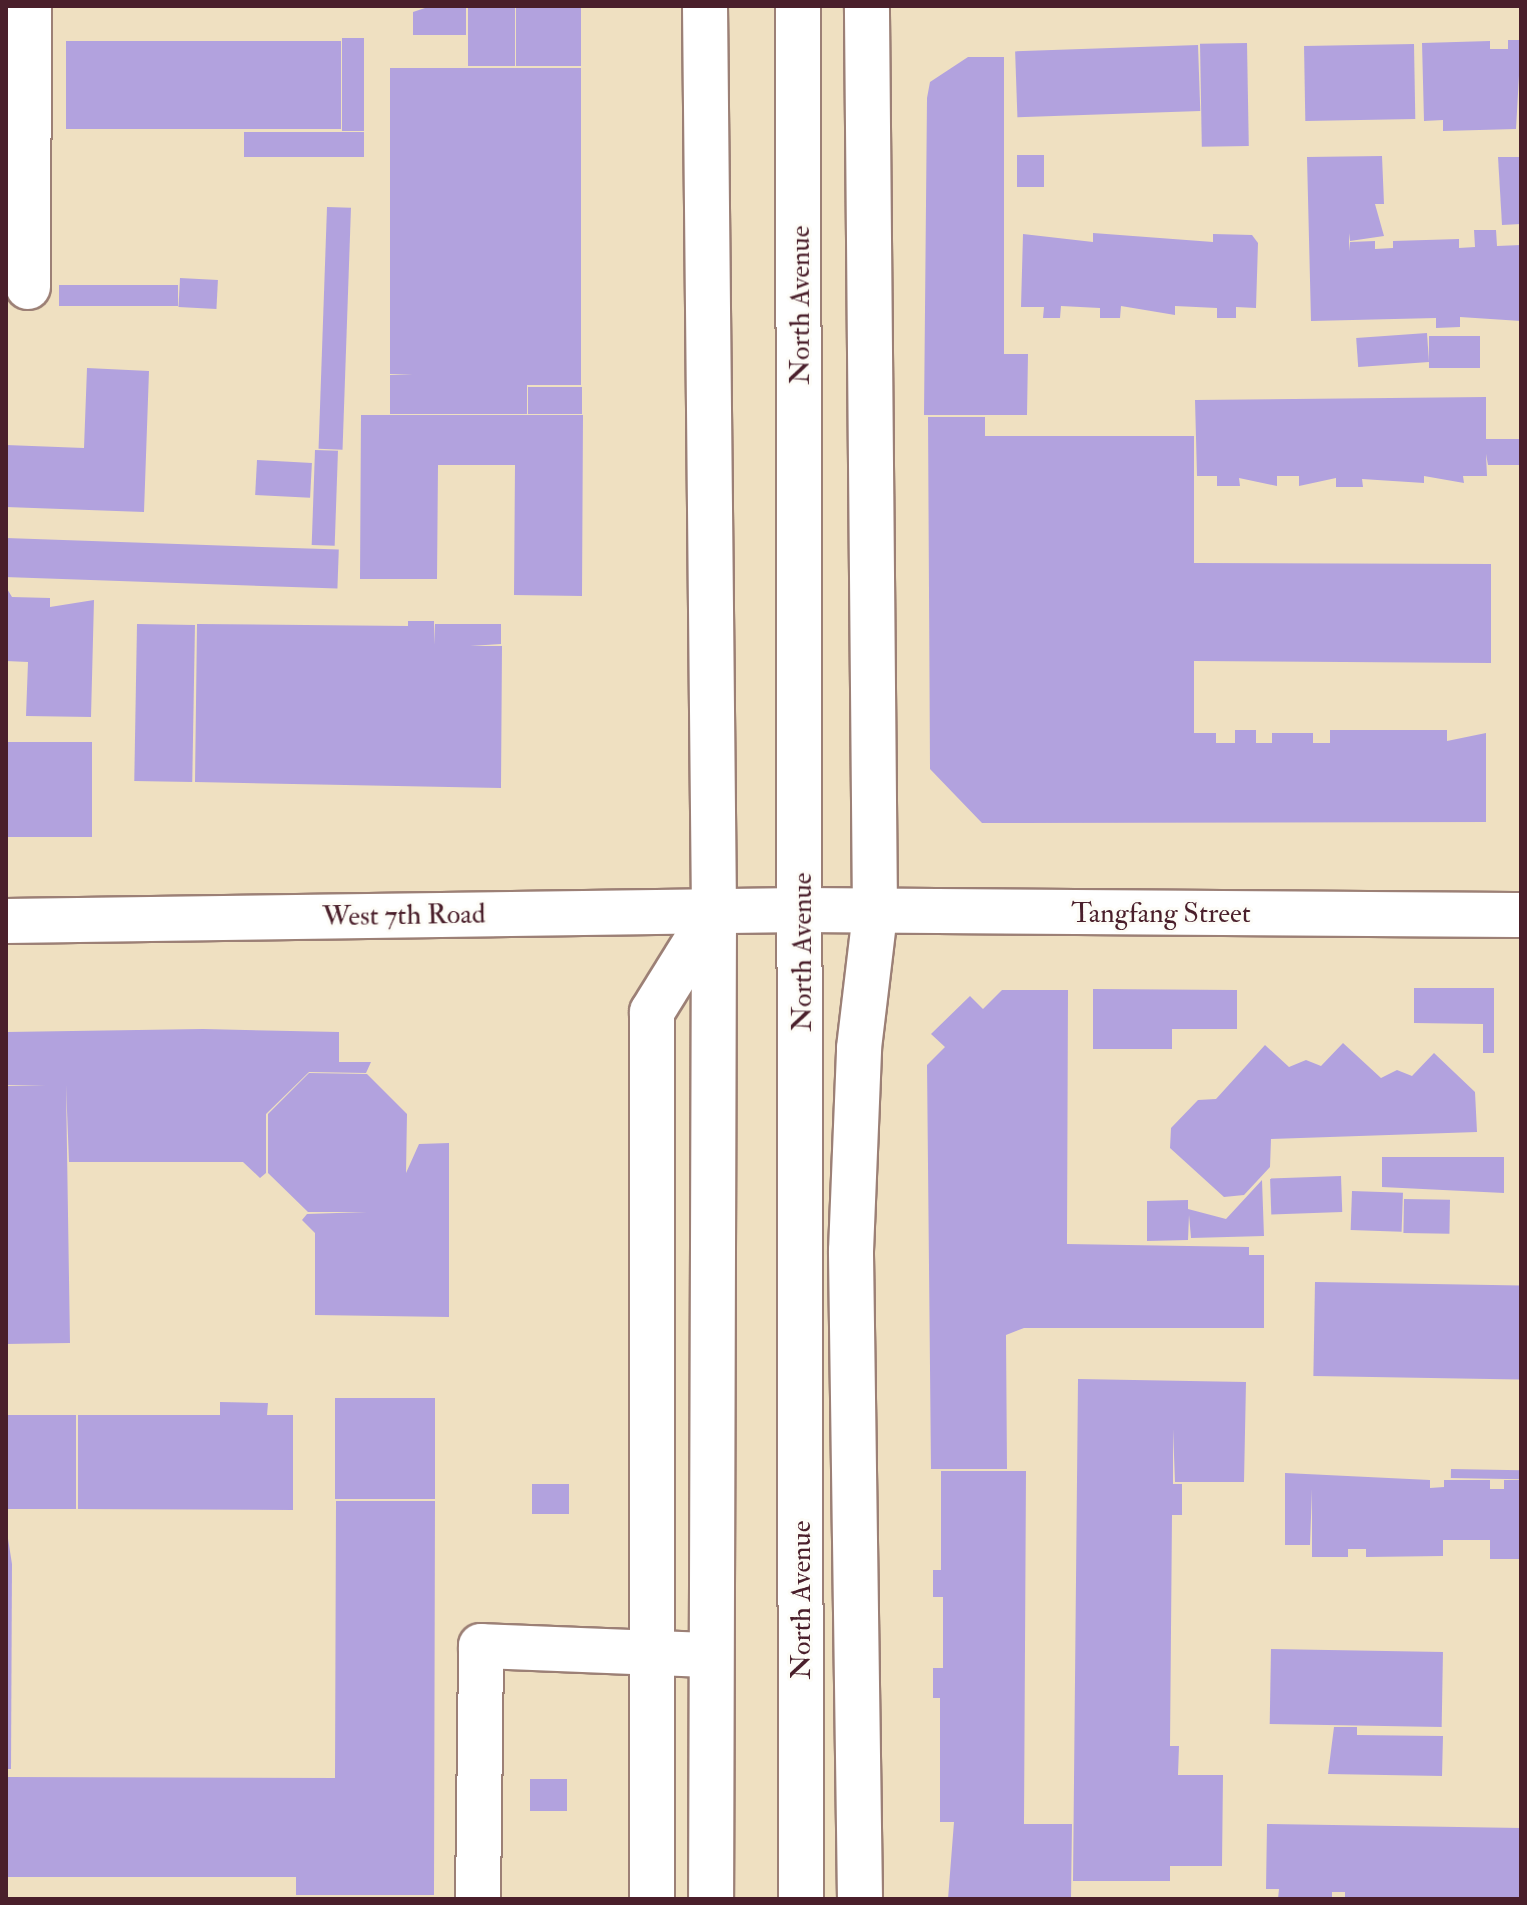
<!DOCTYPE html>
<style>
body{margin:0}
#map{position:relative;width:1527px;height:1905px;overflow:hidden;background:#efe0c1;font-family:"IM FELL Double Pica",serif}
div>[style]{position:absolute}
.building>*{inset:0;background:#b2a2de;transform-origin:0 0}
.roads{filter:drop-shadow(2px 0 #9c8076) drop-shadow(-2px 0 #9c8076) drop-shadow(0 2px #9c8076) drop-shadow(0 -2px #9c8076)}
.minor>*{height:44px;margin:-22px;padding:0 22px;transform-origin:22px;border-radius:22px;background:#fff}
.major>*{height:44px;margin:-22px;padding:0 22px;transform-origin:22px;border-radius:22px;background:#fff}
span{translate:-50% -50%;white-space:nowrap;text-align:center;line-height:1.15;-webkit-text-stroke:6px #fdfcf7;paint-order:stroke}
.street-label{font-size:28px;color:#4a1f2b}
.frame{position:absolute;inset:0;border:8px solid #4a1f2b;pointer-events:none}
</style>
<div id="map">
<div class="building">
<i style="clip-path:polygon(431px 6px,466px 6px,466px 35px,413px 35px,413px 12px)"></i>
<i style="left:468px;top:6px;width:47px;height:60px"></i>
<i style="left:516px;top:6px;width:65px;height:60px"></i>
<i style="left:342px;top:38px;width:22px;height:93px"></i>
<i style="clip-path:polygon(1508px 40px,1521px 40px,1516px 129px,1443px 131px,1443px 120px,1424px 121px,1422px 43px,1490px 41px,1490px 49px,1508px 49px)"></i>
<i style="left:66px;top:41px;width:275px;height:88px"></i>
<i style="left:1247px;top:43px;width:103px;height:47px;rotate:89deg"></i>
<i style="left:1414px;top:44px;width:75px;height:110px;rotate:89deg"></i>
<i style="left:1198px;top:45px;width:66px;height:183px;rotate:88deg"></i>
<i style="clip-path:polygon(968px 57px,1004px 57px,1004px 354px,1028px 354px,1027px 415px,924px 415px,927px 98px,930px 82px)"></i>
<i style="clip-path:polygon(390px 68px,581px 68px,581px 385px,527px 385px,527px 414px,390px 414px,390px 375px,413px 374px,390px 374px)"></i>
<i style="left:244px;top:132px;width:120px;height:25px"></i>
<i style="left:1017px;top:155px;width:27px;height:32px"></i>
<i style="clip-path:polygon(1382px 156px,1384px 204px,1375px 204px,1384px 236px,1350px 241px,1349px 233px,1349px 251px,1350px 242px,1375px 241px,1375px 249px,1393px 248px,1393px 241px,1459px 239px,1459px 248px,1475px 247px,1474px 230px,1496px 230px,1497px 246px,1521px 245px,1521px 321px,1460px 317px,1460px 327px,1436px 328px,1436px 318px,1311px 321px,1307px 157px)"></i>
<i style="clip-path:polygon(1498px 157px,1521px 157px,1521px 224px,1502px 225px)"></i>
<i style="left:327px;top:207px;width:24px;height:242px;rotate:2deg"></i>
<i style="clip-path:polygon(1093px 233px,1213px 242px,1213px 234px,1252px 235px,1258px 243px,1256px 308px,1236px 307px,1236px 318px,1217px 318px,1217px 308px,1175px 306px,1175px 315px,1121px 306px,1120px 318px,1100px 318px,1100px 308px,1061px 306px,1060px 318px,1043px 318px,1044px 307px,1021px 307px,1023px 234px,1093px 242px)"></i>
<i style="left:180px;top:278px;width:38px;height:29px;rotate:3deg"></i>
<i style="left:59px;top:285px;width:119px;height:21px"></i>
<i style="left:1427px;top:333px;width:29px;height:71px;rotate:86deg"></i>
<i style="left:1429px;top:336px;width:51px;height:32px"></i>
<i style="clip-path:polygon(87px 368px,149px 371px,144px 512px,6px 507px,6px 445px,84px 448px)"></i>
<i style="left:528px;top:387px;width:54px;height:27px"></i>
<i style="clip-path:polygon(1486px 397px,1486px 439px,1521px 439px,1521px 465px,1488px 465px,1486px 454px,1487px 476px,1463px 476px,1464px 483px,1424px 476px,1424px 483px,1362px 479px,1363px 487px,1336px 487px,1336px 478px,1299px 486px,1299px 476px,1277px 476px,1277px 486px,1239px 478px,1240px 486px,1217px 486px,1217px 476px,1197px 476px,1195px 400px)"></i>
<i style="clip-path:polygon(361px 415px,583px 415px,582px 596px,514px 595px,515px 465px,438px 465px,437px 579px,360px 579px)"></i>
<i style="clip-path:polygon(928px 417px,985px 417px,985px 436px,1194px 436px,1194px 563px,1491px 564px,1491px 663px,1194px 661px,1194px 733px,1216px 733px,1216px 743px,1235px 743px,1235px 730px,1256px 730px,1256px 743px,1272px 743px,1272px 733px,1313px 733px,1313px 743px,1330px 743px,1330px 730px,1447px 730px,1447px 741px,1486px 733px,1486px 822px,982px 823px,930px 769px)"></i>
<i style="left:315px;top:450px;width:23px;height:95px;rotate:2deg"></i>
<i style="left:257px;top:460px;width:55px;height:35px;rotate:3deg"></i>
<i style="left:6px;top:538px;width:333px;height:39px;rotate:2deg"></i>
<i style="clip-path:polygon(6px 587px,12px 597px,50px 598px,50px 607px,94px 600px,91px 717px,26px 716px,28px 662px,6px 661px)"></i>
<i style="clip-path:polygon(408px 621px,434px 621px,434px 645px,435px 624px,501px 624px,501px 644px,470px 646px,502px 646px,501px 788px,195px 782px,197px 624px,408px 626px)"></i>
<i style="left:137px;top:624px;width:58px;height:157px;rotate:1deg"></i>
<i style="left:6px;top:742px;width:86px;height:95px"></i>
<i style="clip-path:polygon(1414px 988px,1494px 988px,1494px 1053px,1483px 1053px,1483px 1024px,1414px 1023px)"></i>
<i style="clip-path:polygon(1093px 989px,1237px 990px,1237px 1029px,1172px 1029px,1172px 1049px,1093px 1049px)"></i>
<i style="clip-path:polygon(1002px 990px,1068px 990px,1067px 1244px,1249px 1247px,1249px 1255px,1264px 1255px,1264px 1328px,1024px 1328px,1006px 1335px,1007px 1469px,931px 1469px,927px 1065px,945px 1047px,931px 1034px,970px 996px,983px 1009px)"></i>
<i style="clip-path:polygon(203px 1029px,339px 1032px,339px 1062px,371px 1062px,366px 1073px,309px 1072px,266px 1114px,266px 1173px,260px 1178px,243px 1162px,69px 1162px,66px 1085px,70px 1343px,6px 1344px,6px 1086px,46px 1086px,7px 1085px,7px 1032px)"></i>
<i style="clip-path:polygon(1343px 1043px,1381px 1078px,1397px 1070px,1412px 1076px,1434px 1053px,1475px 1092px,1477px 1132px,1271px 1139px,1270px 1167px,1244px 1195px,1224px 1197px,1170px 1148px,1171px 1128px,1198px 1100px,1216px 1099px,1265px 1045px,1289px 1067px,1306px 1060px,1321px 1066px)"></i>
<i style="clip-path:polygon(309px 1073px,367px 1074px,407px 1114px,406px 1173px,419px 1144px,449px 1143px,449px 1317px,315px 1315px,315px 1233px,302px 1220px,307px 1214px,367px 1212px,308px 1212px,268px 1173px,268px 1114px)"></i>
<i style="clip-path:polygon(1382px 1157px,1504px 1157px,1504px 1193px,1382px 1187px)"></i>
<i style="left:1341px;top:1176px;width:36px;height:71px;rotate:88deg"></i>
<i style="clip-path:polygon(1262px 1180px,1264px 1236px,1191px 1238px,1189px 1215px,1188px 1240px,1147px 1241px,1147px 1201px,1188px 1200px,1188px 1209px,1226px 1219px)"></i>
<i style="left:1352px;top:1191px;width:51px;height:39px;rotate:2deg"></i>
<i style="left:1404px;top:1199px;width:46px;height:34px;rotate:1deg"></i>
<i style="left:1315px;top:1282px;width:206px;height:94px;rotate:1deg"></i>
<i style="clip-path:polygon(1078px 1379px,1246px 1382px,1244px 1482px,1175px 1482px,1173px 1429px,1173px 1484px,1182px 1484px,1182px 1515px,1172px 1515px,1170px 1746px,1179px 1746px,1178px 1775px,1223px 1775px,1222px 1866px,1170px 1866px,1170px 1881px,1073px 1881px)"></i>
<i style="left:335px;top:1398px;width:100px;height:101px"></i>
<i style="clip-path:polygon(220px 1402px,268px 1403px,267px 1415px,293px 1415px,293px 1510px,78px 1509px,78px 1415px,220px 1415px)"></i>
<i style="left:6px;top:1415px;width:70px;height:94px"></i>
<i style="left:1451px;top:1469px;width:70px;height:9px;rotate:1deg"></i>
<i style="clip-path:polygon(941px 1471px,1026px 1471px,1024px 1824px,1072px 1824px,1071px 1899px,948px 1899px,954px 1822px,940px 1822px,940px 1698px,933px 1698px,933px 1668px,943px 1668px,943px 1597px,933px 1597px,933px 1570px,941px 1570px)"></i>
<i style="clip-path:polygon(1285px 1473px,1430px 1480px,1430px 1488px,1444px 1487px,1444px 1480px,1490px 1480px,1490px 1489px,1504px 1489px,1504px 1480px,1521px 1480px,1521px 1559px,1490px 1559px,1490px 1540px,1443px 1540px,1443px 1556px,1366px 1557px,1366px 1549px,1348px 1549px,1348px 1557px,1312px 1557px,1312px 1489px,1310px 1545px,1285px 1545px)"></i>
<i style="left:532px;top:1484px;width:37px;height:30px"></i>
<i style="clip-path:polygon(336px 1501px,435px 1501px,434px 1895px,296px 1895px,296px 1877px,6px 1877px,6px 1777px,335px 1778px)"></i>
<i style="clip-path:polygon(6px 1526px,12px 1564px,11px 1769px,6px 1769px)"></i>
<i style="left:1271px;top:1649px;width:172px;height:75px;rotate:1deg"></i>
<i style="clip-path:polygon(1334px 1727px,1357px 1727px,1357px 1735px,1443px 1736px,1442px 1776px,1328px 1774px)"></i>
<i style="left:530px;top:1779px;width:37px;height:32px"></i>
<i style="clip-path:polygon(1267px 1824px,1521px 1828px,1521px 1899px,1345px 1899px,1345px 1892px,1332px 1892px,1332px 1899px,1278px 1899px,1279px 1889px,1266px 1889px)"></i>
</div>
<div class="roads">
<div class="minor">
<i style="left:28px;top:287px;width:281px;rotate:-89.8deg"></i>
<i style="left:6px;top:921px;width:795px;rotate:-0.79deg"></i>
<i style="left:801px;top:910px;width:720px;rotate:0.4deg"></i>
<i style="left:478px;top:1899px;width:253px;rotate:-89.3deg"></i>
<i style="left:481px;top:1646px;width:229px;rotate:2.3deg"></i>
<i style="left:652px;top:1899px;width:887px;rotate:-90deg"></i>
<i style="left:652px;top:1012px;width:118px;rotate:-58.2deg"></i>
<i style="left:860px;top:1899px;width:648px;rotate:-90.8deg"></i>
<i style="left:851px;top:1251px;width:203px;rotate:-87.7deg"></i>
<i style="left:859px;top:1048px;width:136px;rotate:-83.2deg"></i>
<i style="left:875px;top:913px;width:907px;rotate:-90.51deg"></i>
</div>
<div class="major">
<i style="left:705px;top:6px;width:906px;rotate:89.43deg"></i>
<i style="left:714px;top:912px;width:987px;rotate:90.17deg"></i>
<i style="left:798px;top:6px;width:1893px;rotate:89.91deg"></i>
</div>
</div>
<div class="street-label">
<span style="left:801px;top:305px;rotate:-90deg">North Avenue</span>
<span style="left:1161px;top:914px">Tangfang Street</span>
<span style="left:404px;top:916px;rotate:-1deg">West 7th Road</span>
<span style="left:803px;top:952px;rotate:-90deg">North Avenue</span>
<span style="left:802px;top:1600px;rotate:-90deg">North Avenue</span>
</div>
<div class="frame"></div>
</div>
